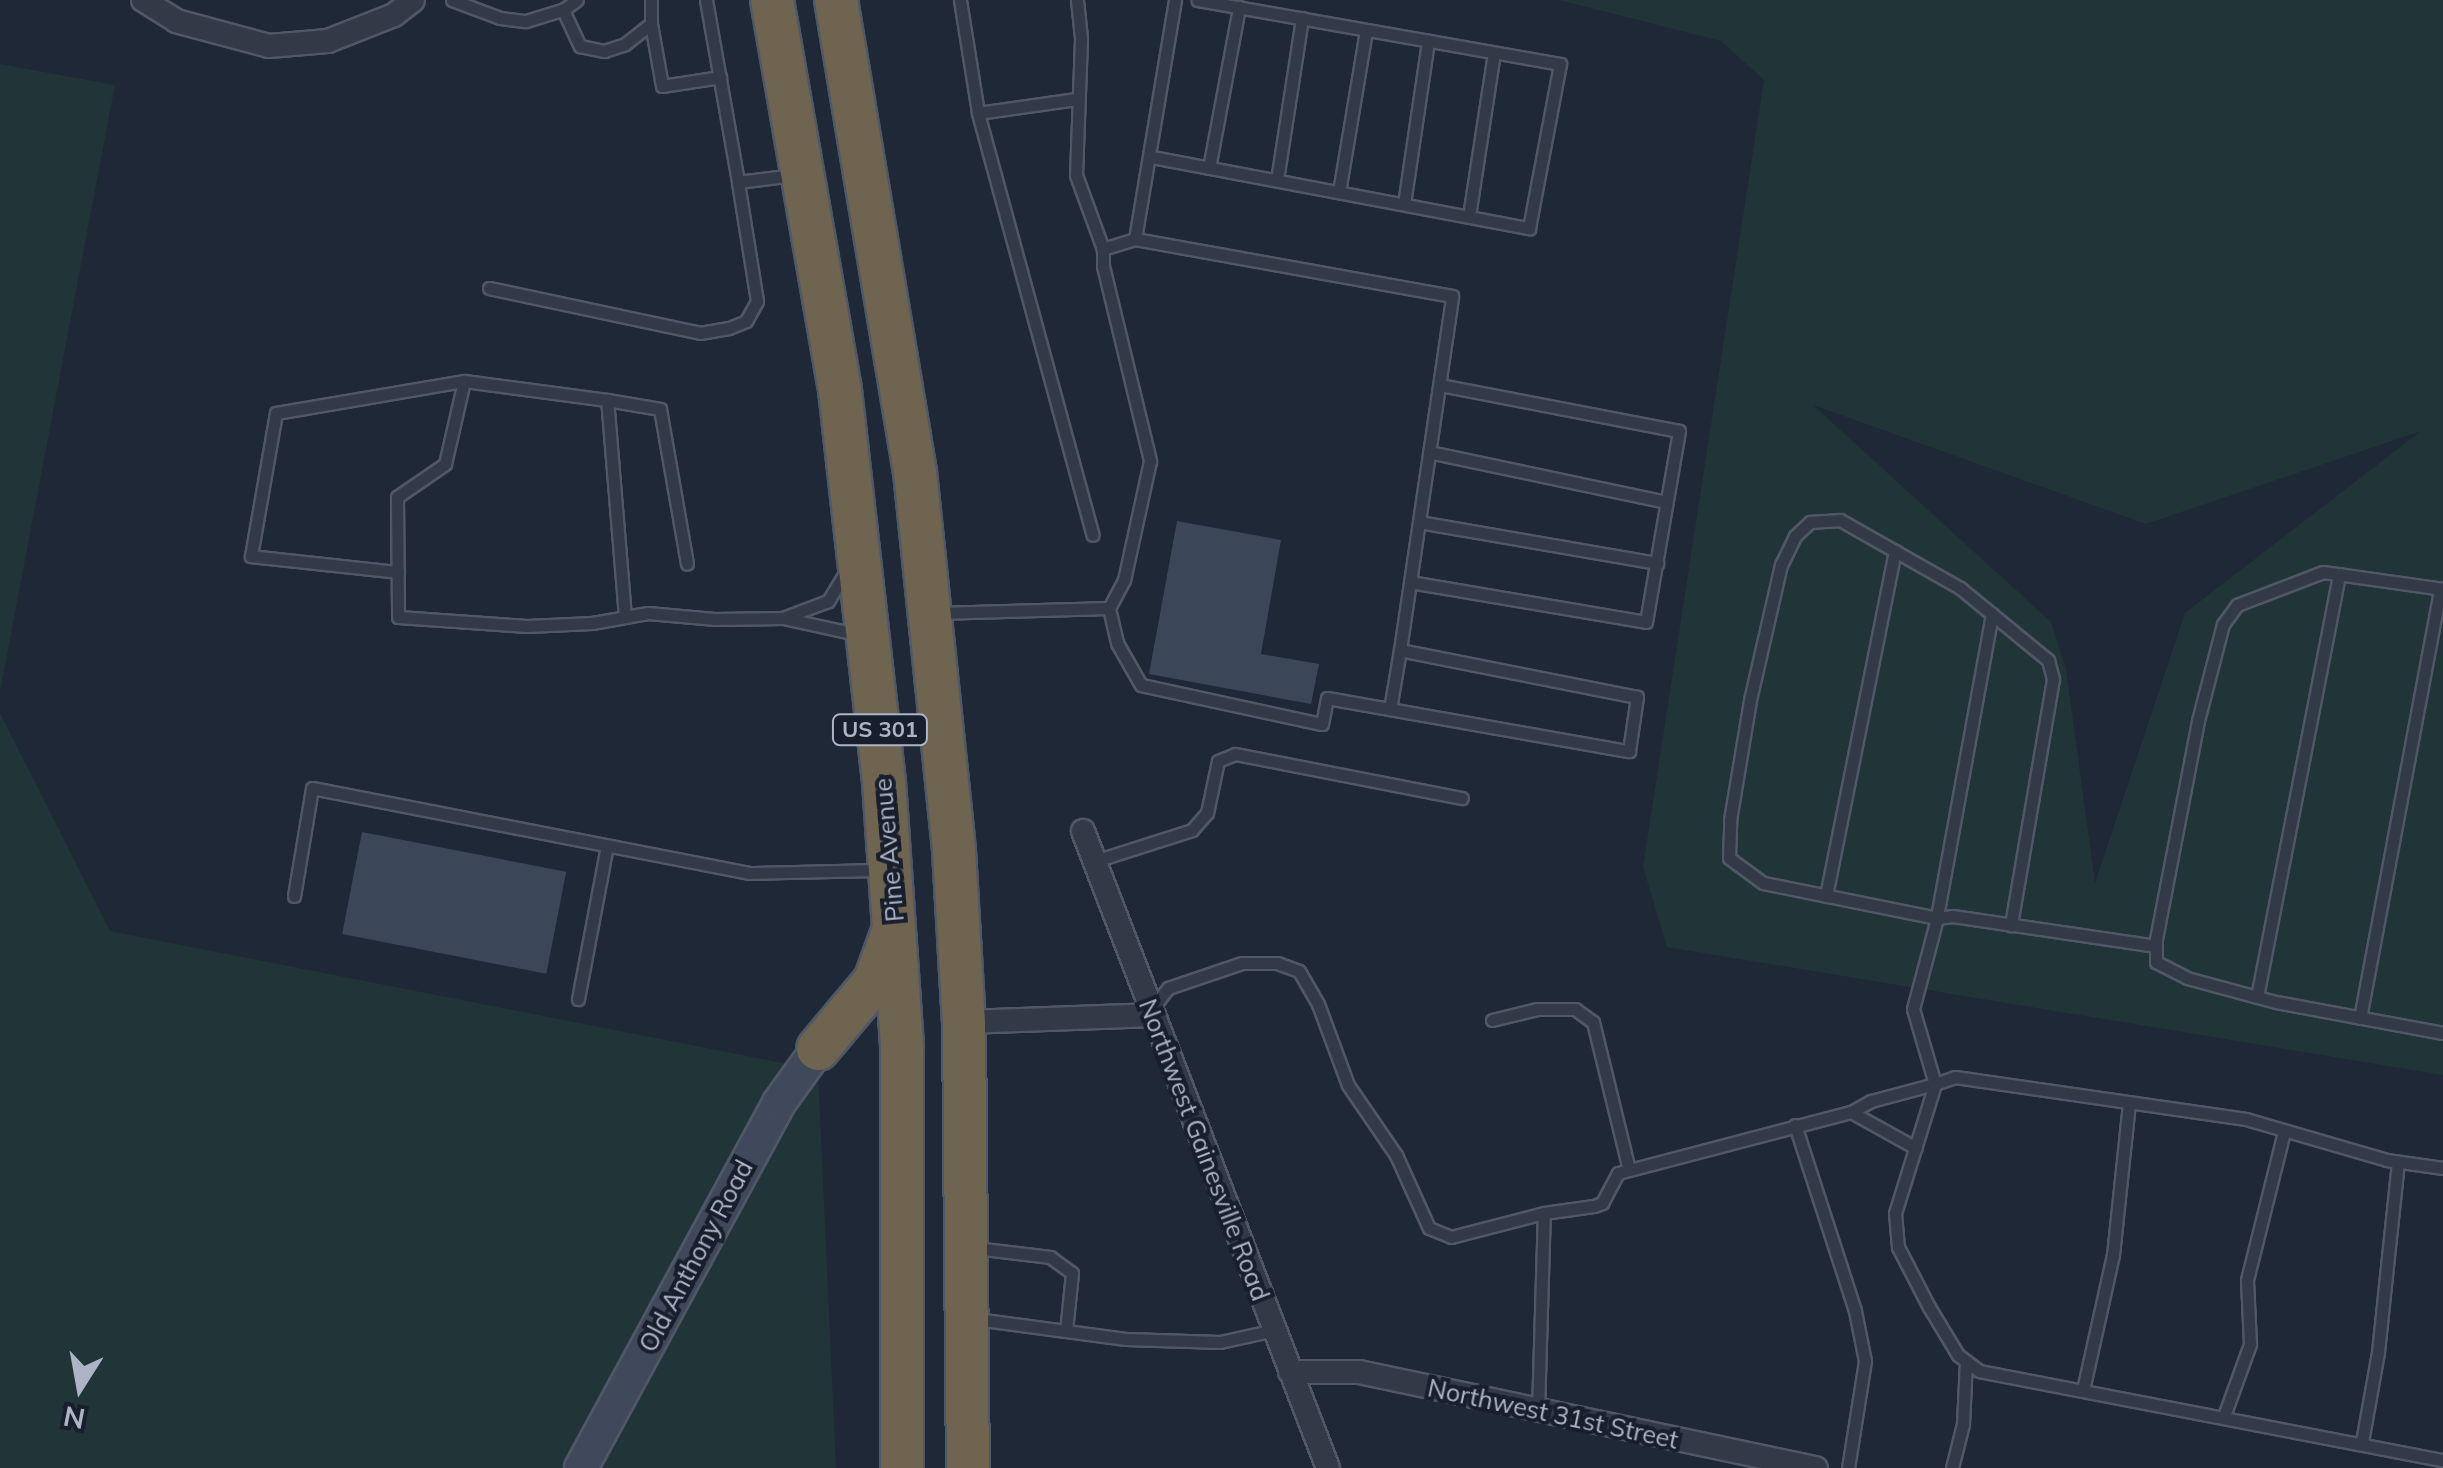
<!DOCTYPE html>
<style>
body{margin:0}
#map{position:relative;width:2443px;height:1468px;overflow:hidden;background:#1f2837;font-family:Mulish,sans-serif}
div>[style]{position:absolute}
.green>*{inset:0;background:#213438}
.building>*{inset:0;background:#3b4658;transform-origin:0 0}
.roads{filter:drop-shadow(2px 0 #505766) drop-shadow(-2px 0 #505766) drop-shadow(0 2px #505766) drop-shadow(0 -2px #505766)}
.lane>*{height:11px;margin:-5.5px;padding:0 5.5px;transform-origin:5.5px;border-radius:5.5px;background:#323a48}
.street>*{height:22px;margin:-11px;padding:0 11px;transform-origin:11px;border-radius:11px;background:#323a48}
.secondary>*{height:32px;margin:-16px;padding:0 16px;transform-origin:16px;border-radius:16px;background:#40495b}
.highway>*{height:42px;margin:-21px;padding:0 21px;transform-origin:21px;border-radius:21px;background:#6e644f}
span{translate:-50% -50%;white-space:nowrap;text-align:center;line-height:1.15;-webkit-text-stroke:8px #181f2c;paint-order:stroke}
.shield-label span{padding:2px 8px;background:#181f2c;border:2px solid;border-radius:8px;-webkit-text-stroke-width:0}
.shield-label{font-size:22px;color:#acb4c5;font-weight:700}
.street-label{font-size:25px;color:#acb4c5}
.north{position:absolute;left:30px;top:1338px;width:100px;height:100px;-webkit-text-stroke:8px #181f2c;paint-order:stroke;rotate:191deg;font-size:28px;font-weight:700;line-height:40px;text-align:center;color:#acb4c5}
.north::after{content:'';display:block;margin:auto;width:35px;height:45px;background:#acb4c5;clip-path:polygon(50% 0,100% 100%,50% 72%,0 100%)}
</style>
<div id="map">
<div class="green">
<i style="clip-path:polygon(evenodd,1559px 0,2443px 0,2443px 1075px,1667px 947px,1643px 867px,1764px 80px,1721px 41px,1559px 0,1813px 405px,2146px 524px,2421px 431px,2185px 613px,2095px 883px,2066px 669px,2051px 622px,1813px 405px)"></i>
<i style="clip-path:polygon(0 64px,115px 85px,0 692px)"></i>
<i style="clip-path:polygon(0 713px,110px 931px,793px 1065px,568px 1468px,0 1468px)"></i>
<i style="clip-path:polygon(818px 1070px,836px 1468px,594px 1468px,788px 1110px)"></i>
</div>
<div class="building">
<i style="clip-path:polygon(1177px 521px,1281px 540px,1261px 654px,1319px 664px,1311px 704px,1149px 674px)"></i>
<i style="left:362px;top:832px;width:208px;height:104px;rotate:11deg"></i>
</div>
<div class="roads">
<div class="lane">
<i style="left:452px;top:0;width:51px;rotate:20.6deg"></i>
<i style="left:500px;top:18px;width:26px;rotate:7deg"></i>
<i style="left:526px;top:21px;width:39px;rotate:-17deg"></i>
<i style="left:563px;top:10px;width:17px;rotate:-36deg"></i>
<i style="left:706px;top:0;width:185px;rotate:80deg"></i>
<i style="left:738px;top:182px;width:56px;rotate:-7.1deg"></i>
<i style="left:960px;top:0;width:114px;rotate:80.9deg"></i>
<i style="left:978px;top:113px;width:437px;rotate:74.8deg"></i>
<i style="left:1077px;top:0;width:39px;rotate:84deg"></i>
<i style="left:1081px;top:39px;width:136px;rotate:92.1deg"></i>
<i style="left:1076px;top:175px;width:79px;rotate:70deg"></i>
<i style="left:563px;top:10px;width:40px;rotate:65deg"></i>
<i style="left:580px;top:46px;width:25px;rotate:12deg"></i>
<i style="left:604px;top:51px;width:22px;rotate:-18deg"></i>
<i style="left:625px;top:44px;width:33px;rotate:-38deg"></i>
<i style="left:651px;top:24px;width:24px;rotate:-90deg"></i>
<i style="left:651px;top:24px;width:63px;rotate:79.9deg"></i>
<i style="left:662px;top:86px;width:59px;rotate:-8.8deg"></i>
<i style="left:978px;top:113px;width:99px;rotate:-8.1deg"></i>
<i style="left:1152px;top:157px;width:384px;rotate:10.7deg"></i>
<i style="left:1529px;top:228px;width:167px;rotate:-79.3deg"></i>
<i style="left:1560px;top:64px;width:368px;rotate:-170deg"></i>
<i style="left:1209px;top:168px;width:164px;rotate:-79.4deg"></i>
<i style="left:1277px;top:180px;width:164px;rotate:-81.2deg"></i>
<i style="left:1339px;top:192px;width:164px;rotate:-80.5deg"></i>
<i style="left:1404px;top:204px;width:165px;rotate:-81.6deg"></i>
<i style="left:1469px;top:216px;width:165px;rotate:-81.3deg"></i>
<i style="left:1135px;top:239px;width:242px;rotate:-80.5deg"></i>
<i style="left:489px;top:288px;width:216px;rotate:12deg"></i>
<i style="left:700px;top:333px;width:29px;rotate:-10deg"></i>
<i style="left:729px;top:328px;width:18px;rotate:-22deg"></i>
<i style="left:746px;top:321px;width:23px;rotate:-61deg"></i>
<i style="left:757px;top:301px;width:121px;rotate:-99.1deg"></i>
<i style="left:607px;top:400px;width:54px;rotate:9.6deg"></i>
<i style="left:660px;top:409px;width:157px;rotate:80.1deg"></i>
<i style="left:1429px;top:452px;width:242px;rotate:11.9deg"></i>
<i style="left:1419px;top:522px;width:242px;rotate:9.8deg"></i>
<i style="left:848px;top:568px;width:39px;rotate:121deg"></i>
<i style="left:828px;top:601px;width:48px;rotate:159.3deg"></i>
<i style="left:783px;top:618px;width:79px;rotate:12.4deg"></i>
<i style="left:398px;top:572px;width:148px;rotate:-173.8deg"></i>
<i style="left:251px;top:556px;width:145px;rotate:-80.1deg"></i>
<i style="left:276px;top:413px;width:191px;rotate:-9.7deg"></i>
<i style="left:1410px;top:582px;width:239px;rotate:9.6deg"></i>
<i style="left:1646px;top:622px;width:194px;rotate:-80.2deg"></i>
<i style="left:1679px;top:431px;width:244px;rotate:-169.1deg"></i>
<i style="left:2443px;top:589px;width:121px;rotate:-171.9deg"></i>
<i style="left:2323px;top:572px;width:92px;rotate:159deg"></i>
<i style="left:2237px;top:605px;width:24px;rotate:126deg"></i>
<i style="left:2223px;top:624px;width:100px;rotate:104.5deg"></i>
<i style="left:2198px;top:721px;width:223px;rotate:100.9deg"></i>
<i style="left:2156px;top:940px;width:22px;rotate:90deg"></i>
<i style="left:2156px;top:962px;width:35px;rotate:27deg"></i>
<i style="left:2187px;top:978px;width:92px;rotate:15.1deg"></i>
<i style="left:2276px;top:1002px;width:170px;rotate:10.5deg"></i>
<i style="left:937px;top:613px;width:172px;rotate:-1.7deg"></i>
<i style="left:1109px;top:608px;width:36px;rotate:77deg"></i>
<i style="left:1117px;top:643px;width:48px;rotate:60.3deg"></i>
<i style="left:1141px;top:685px;width:185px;rotate:12.2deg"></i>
<i style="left:1322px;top:724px;width:26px;rotate:-79deg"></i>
<i style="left:1327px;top:698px;width:307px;rotate:10deg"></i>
<i style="left:1629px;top:751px;width:55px;rotate:-81.6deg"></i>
<i style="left:1637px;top:697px;width:242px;rotate:-168.8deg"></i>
<i style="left:1400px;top:650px;width:358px;rotate:-81.6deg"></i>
<i style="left:1452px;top:296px;width:322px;rotate:-169.8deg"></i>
<i style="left:1135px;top:239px;width:34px;rotate:163deg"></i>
<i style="left:1103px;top:249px;width:17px;rotate:90deg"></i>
<i style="left:1103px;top:266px;width:201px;rotate:76.4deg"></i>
<i style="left:1150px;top:461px;width:122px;rotate:102.3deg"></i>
<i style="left:1124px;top:580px;width:32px;rotate:118deg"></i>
<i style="left:1992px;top:614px;width:309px;rotate:100.3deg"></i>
<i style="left:1937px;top:918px;width:177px;rotate:-168.6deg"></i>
<i style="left:1763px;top:883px;width:42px;rotate:-143.7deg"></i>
<i style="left:1729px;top:858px;width:38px;rotate:-88deg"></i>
<i style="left:1730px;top:820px;width:122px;rotate:-80.5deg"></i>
<i style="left:1750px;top:700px;width:139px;rotate:-77.1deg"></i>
<i style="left:1781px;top:565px;width:32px;rotate:-64deg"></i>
<i style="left:1795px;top:536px;width:21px;rotate:-43deg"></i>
<i style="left:1810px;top:522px;width:30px;rotate:-4deg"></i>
<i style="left:1840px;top:520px;width:138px;rotate:29.5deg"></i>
<i style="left:1960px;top:588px;width:114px;rotate:39.3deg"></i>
<i style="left:2048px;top:660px;width:20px;rotate:75deg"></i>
<i style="left:2053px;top:679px;width:250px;rotate:99.7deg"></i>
<i style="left:625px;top:617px;width:218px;rotate:-94.7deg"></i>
<i style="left:607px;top:400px;width:144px;rotate:-172.4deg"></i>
<i style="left:464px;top:381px;width:85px;rotate:102.9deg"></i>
<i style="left:445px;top:464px;width:58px;rotate:145.5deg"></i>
<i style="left:397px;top:497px;width:120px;rotate:89.5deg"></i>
<i style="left:398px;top:617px;width:129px;rotate:4deg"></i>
<i style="left:527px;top:626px;width:65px;rotate:-2.6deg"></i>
<i style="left:592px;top:623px;width:34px;rotate:-10deg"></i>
<i style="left:625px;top:617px;width:23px;rotate:-10deg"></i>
<i style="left:648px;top:613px;width:67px;rotate:5.1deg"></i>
<i style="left:715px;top:619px;width:68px;rotate:-0.8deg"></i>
<i style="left:1390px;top:709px;width:60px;rotate:-80.4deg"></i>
<i style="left:1095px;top:861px;width:102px;rotate:-17.7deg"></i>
<i style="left:1192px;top:830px;width:23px;rotate:-49deg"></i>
<i style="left:1207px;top:813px;width:53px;rotate:-78.1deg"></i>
<i style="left:1218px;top:761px;width:18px;rotate:-22deg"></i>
<i style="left:1235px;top:754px;width:231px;rotate:11deg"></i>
<i style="left:294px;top:896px;width:109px;rotate:-80.5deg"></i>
<i style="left:312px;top:788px;width:445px;rotate:11deg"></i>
<i style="left:749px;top:873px;width:133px;rotate:-1.3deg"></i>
<i style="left:1826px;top:896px;width:352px;rotate:-78.7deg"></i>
<i style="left:2257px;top:997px;width:431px;rotate:-79deg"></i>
<i style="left:578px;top:999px;width:156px;rotate:-79.3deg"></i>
<i style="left:1154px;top:1006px;width:23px;rotate:-52deg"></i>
<i style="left:1168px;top:988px;width:78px;rotate:-18.7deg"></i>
<i style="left:1242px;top:963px;width:35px"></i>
<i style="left:1277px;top:963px;width:23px;rotate:20deg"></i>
<i style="left:1299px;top:971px;width:38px;rotate:60deg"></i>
<i style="left:1318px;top:1004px;width:86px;rotate:69.7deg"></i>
<i style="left:1348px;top:1085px;width:85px;rotate:55.6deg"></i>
<i style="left:1396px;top:1155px;width:80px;rotate:65.7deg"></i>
<i style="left:1429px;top:1228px;width:24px;rotate:22deg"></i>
<i style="left:1451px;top:1237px;width:96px;rotate:-14.5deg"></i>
<i style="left:1544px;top:1213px;width:50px;rotate:-8deg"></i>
<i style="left:1594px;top:1206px;width:9px;rotate:-21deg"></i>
<i style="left:1602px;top:1203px;width:34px;rotate:-62deg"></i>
<i style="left:1618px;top:1173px;width:241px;rotate:-14.7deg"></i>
<i style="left:1851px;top:1112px;width:23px;rotate:-29deg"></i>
<i style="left:1871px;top:1101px;width:66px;rotate:-14.9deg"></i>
<i style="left:1935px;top:1084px;width:78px;rotate:-106.3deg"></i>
<i style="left:1913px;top:1009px;width:94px;rotate:-75.2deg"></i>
<i style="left:1937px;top:918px;width:16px;rotate:-7deg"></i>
<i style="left:1953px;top:916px;width:205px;rotate:8.4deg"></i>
<i style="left:2360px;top:1018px;width:436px;rotate:-79.4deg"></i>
<i style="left:1492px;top:1020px;width:46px;rotate:-13.7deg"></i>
<i style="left:1537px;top:1009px;width:38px"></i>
<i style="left:1575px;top:1009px;width:22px;rotate:36deg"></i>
<i style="left:1593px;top:1022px;width:152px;rotate:76.3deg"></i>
<i style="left:1851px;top:1112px;width:74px;rotate:29deg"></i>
<i style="left:1795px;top:1125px;width:195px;rotate:72.1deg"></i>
<i style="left:1855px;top:1311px;width:51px;rotate:78.7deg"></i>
<i style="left:1865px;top:1361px;width:108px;rotate:99deg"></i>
<i style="left:2443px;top:1168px;width:57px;rotate:-171.9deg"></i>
<i style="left:2387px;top:1160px;width:147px;rotate:-163.8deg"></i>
<i style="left:2246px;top:1119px;width:294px;rotate:-171.8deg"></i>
<i style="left:1955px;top:1077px;width:21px;rotate:161deg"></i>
<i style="left:1935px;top:1084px;width:135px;rotate:107.2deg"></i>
<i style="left:1895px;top:1213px;width:34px;rotate:85deg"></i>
<i style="left:1898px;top:1247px;width:68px;rotate:62.7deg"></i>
<i style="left:1929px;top:1307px;width:56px;rotate:58.9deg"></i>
<i style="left:1958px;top:1355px;width:26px;rotate:37deg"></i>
<i style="left:1979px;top:1371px;width:472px;rotate:10.9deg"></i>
<i style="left:975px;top:1248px;width:76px;rotate:6.8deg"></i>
<i style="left:1050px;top:1257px;width:27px;rotate:36deg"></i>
<i style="left:1072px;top:1273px;width:58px;rotate:95.9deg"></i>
<i style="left:976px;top:1319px;width:151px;rotate:7.6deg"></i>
<i style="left:1126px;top:1339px;width:94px;rotate:1.8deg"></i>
<i style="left:1220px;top:1342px;width:55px;rotate:-12.5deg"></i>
<i style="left:2083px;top:1390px;width:138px;rotate:-77.5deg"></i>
<i style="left:2113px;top:1255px;width:152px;rotate:-84deg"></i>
<i style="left:1538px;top:1411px;width:198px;rotate:-88.3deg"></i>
<i style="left:2224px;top:1416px;width:77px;rotate:-70.1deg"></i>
<i style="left:2250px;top:1344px;width:64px;rotate:-92.7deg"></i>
<i style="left:2247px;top:1280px;width:153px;rotate:-76deg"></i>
<i style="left:2362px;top:1442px;width:91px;rotate:-79.9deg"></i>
<i style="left:2378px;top:1352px;width:191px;rotate:-84deg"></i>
<i style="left:1952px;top:1468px;width:45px;rotate:-76deg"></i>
<i style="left:1963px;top:1424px;width:63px;rotate:-87.3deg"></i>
</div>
<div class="street">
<i style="left:143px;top:0;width:39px;rotate:32deg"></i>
<i style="left:176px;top:21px;width:96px;rotate:15deg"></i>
<i style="left:269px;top:46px;width:59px;rotate:-4.8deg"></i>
<i style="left:328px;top:41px;width:71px;rotate:-21.5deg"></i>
<i style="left:394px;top:15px;width:24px;rotate:-38deg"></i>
<i style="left:1083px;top:831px;width:682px;rotate:68.96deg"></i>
<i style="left:964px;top:1022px;width:187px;rotate:-2.1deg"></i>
<i style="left:1290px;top:1372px;width:69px"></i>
<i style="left:1359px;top:1372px;width:467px;rotate:11.9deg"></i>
</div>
<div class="secondary">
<i style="left:581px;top:1468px;width:415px;rotate:-61.5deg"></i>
<i style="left:779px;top:1103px;width:67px;rotate:-54.2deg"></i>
</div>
<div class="highway">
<i style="left:772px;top:0;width:396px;rotate:80.1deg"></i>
<i style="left:840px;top:390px;width:394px;rotate:83.6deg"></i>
<i style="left:884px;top:782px;width:267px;rotate:86.1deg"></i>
<i style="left:902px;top:1048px;width:420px;rotate:90deg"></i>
<i style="left:836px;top:0;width:479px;rotate:80.5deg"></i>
<i style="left:915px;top:472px;width:381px;rotate:84.1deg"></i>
<i style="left:954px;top:851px;width:171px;rotate:86.7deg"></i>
<i style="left:964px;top:1022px;width:446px;rotate:89.5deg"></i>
<i style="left:818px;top:1049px;width:89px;rotate:-50deg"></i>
<i style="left:875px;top:981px;width:50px;rotate:-70.1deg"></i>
</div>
</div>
<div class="shield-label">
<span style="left:880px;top:730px">US 301</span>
</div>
<div class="street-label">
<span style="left:889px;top:850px;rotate:-95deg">Pine Avenue</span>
<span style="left:1204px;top:1150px;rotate:69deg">Northwest Gainesville Road</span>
<span style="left:696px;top:1256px;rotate:-62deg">Old Anthony Road</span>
<span style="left:1553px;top:1414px;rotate:12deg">Northwest 31st Street</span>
</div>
<div class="north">N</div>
</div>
